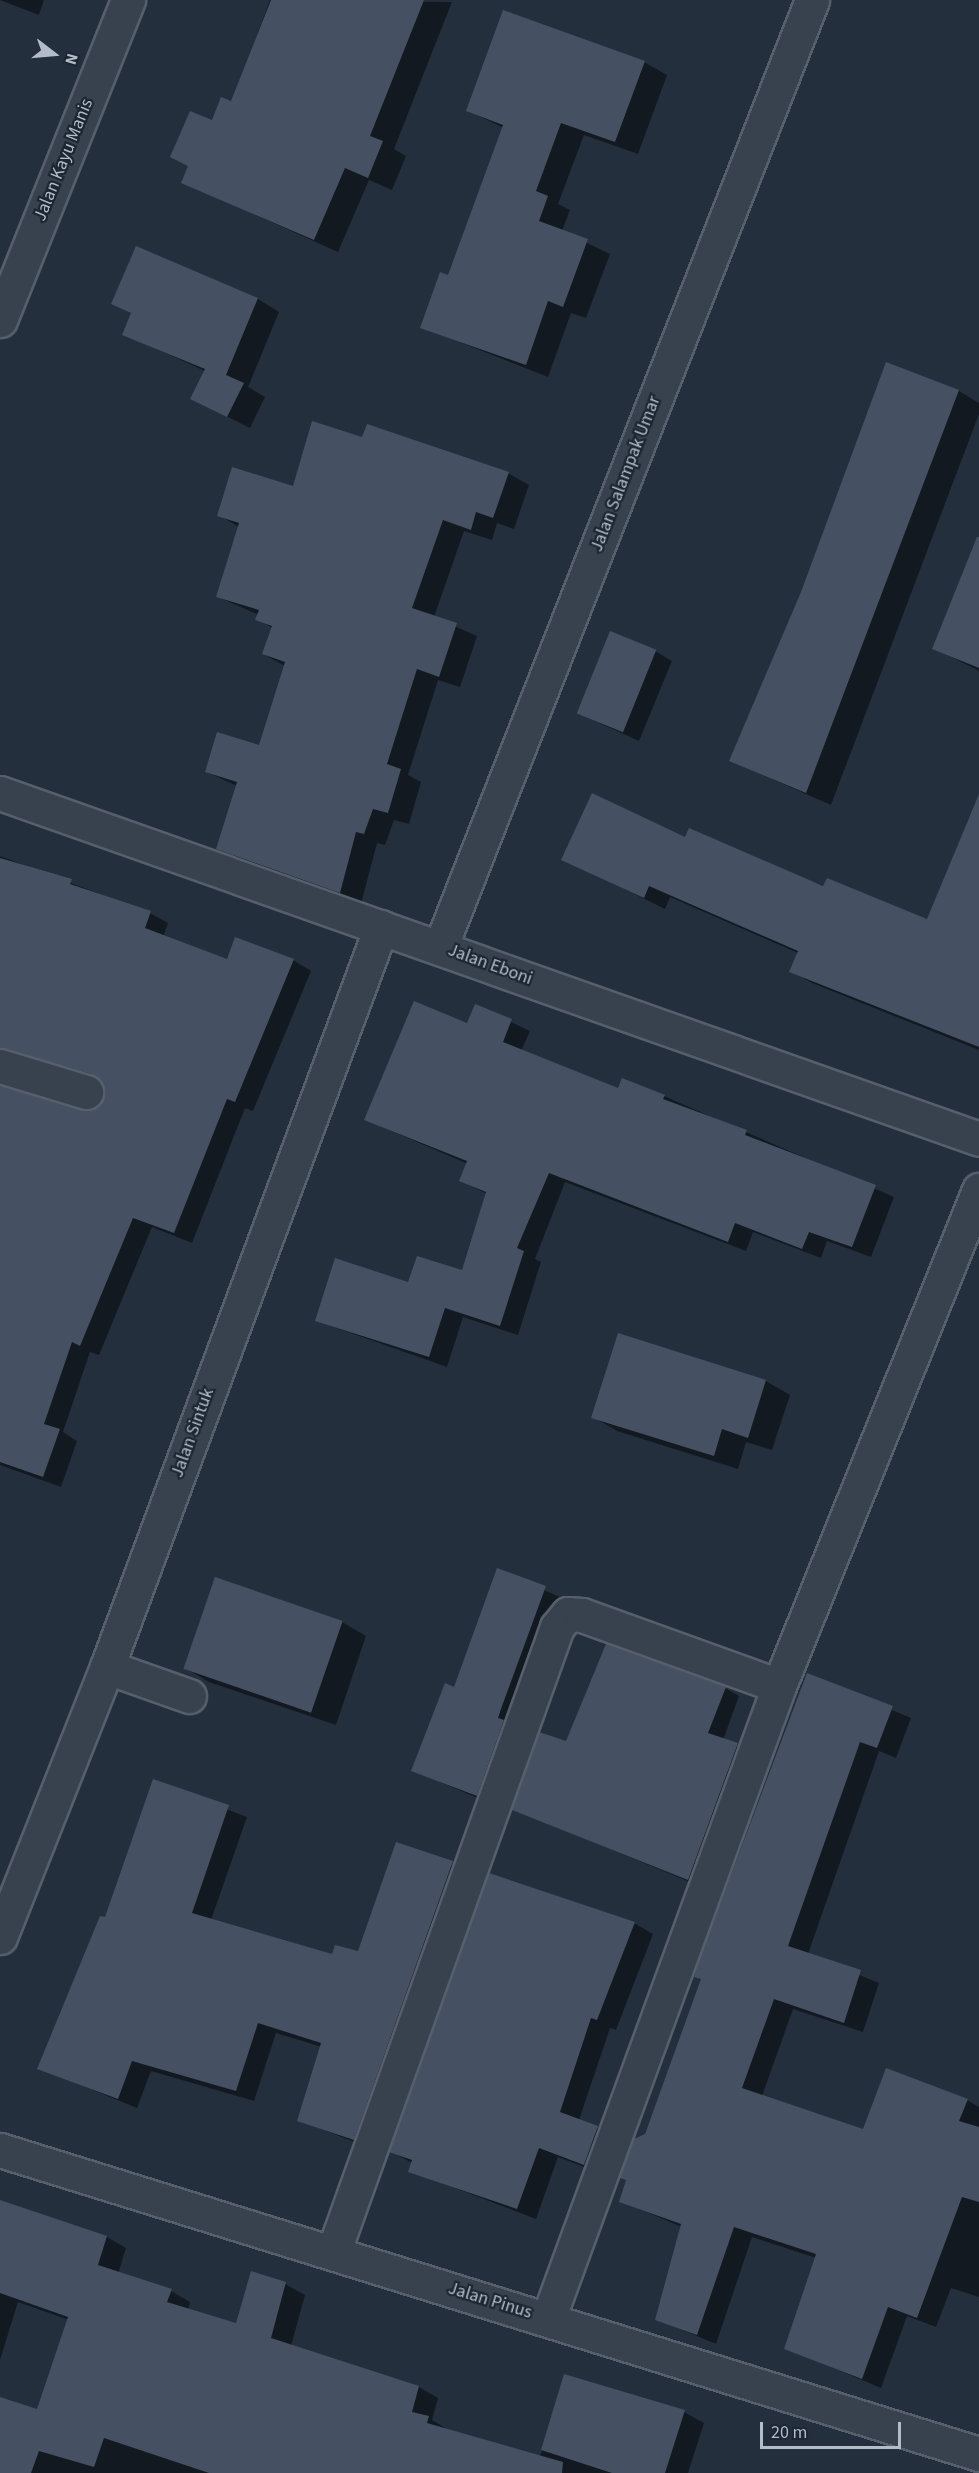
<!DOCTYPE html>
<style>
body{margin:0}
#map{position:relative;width:979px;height:2473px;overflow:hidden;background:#242f3e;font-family:"Source Sans 3",sans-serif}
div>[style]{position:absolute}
.shadow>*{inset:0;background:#0007}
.building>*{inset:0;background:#455162;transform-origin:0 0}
.roads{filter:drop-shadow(2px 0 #565f6c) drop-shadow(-2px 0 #565f6c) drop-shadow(0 2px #565f6c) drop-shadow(0 -2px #565f6c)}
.minor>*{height:33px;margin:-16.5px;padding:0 16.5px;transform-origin:16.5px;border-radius:16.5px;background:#38414e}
.tertiary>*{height:33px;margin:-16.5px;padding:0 16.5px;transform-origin:16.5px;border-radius:16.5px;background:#38414e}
span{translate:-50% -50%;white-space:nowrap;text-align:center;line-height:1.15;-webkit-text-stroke:4.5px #1d2633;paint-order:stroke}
.street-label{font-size:18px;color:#b4bcc9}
.north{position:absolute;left:24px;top:24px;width:60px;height:60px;-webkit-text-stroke:4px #1d2633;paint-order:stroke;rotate:106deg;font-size:16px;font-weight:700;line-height:24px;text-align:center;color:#b4bcc9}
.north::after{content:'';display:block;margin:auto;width:21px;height:27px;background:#b4bcc9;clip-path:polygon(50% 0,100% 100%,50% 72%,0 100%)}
.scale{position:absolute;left:760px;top:2422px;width:141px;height:27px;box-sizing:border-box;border:3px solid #b4bcc9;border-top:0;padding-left:8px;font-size:18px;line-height:21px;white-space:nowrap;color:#b4bcc9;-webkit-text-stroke:4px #1d2633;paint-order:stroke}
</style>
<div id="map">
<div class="shadow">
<i style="clip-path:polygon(0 0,44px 0,39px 15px)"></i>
<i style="clip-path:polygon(270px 0,452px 2px,394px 149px,406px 156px,392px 190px,369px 180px,338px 252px,182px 182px,212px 122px,232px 103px)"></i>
<i style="clip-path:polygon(644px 62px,667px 75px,638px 154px,584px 135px,558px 204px,570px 210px,562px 231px,610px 254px,586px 318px,571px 313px,548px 377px,422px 327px,449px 277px,504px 128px,468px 111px)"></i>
<i style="clip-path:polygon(258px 299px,279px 312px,248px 387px,265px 397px,250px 428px,192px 399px,205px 371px,124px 334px,132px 314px,113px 303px)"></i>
<i style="clip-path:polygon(887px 364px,959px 391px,979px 403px,979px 414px,831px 805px,731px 761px,802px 593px)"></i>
<i style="clip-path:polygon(363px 439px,508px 473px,529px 485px,514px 529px,497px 523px,492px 540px,464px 531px,434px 617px,477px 636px,460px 687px,438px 680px,408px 775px,421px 782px,409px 824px,394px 820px,385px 845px,377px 843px,361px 904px,217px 849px,237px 786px,207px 772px,260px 746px,285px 666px,263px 654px,273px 628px,257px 619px,259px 615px,218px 597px,239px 527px,219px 515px,294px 488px)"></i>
<i style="clip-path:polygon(979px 536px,979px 671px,934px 648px)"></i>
<i style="clip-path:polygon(655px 651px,672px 661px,639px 741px,577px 713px)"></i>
<i style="clip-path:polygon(979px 807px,979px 1050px,812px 983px,791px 971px,798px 953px,670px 897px,665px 909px,563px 859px,686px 839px,928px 921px,969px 818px,973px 820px)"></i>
<i style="clip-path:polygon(0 856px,150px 913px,168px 923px,163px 937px,228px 961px,293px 960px,311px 971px,253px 1111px,245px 1108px,192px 1243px,152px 1227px,99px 1355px,90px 1352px,63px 1432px,77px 1441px,61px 1487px,0 1465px,0 1073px,3px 1088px,81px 1112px,100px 1107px,106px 1088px,99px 1080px,25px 1058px,0 1072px)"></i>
<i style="clip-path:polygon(476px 1005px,530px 1031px,521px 1051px,619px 1090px,664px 1096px,894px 1197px,871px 1257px,827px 1241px,821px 1258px,753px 1232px,746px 1251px,565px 1182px,535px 1259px,541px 1262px,518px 1335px,463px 1317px,447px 1367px,317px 1321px,409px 1284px,463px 1272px,487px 1194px,461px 1181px,468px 1164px,366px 1120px,468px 1025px)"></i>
<i style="clip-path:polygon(619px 1335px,766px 1381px,790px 1395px,772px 1450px,746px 1442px,738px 1469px,617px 1431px,593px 1417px)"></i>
<i style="clip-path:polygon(498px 1570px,562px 1598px,494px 1805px,412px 1770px,455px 1689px)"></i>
<i style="clip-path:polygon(342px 1622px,366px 1636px,336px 1725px,209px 1682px,185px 1668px)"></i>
<i style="clip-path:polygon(808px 1675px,911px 1718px,896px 1758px,879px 1751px,808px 1954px,879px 1983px,863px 2032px,793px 2009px,762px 2096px,864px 2130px,967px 2100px,979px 2107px,979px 2297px,951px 2288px,936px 2327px,907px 2316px,881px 2388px,786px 2348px,816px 2258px,752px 2237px,716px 2344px,656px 2319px,682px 2227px,620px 2201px,702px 1980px,695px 1976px)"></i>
<i style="clip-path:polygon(725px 1688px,739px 1696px,723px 1740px,751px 1753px,702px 1887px,513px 1809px,566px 1743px)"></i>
<i style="clip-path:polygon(154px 1781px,247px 1817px,211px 1920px,333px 1956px,359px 1953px,397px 1844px,471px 1873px,372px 2149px,299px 2120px,322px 2047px,276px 2033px,254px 2101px,151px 2071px,137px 2108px,39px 2068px,106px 1919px)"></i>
<i style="clip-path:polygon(634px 1923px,653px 1934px,616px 2030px,610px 2028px,579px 2120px,616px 2138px,603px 2174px,558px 2157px,536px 2219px,410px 2171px,412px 2163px,391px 2151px)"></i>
<i style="clip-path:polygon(5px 2203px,107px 2237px,126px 2248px,118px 2274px,171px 2291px,190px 2302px,188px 2310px,237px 2325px,285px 2284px,305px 2295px,291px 2346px,419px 2387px,438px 2398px,432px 2420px,447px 2429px,540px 2457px,565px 2376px,684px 2412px,704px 2423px,688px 2473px,0 2473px,0 2399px,37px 2411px,69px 2320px,18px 2302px,0 2360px,0 2218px)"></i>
</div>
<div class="building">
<i style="clip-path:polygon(271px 0,424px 0,370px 136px,383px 141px,368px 178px,345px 168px,314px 240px,181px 183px,188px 166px,170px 157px,190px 111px,212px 120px,221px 97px,231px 101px)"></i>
<i style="clip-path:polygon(503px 10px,645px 61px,615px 142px,561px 123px,536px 191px,548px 196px,539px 221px,588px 239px,563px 307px,548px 301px,526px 365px,420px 328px,440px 272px,448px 275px,503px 125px,466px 111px)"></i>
<i style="clip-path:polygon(136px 246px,258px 298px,226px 375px,244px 383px,227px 417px,190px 399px,205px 369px,122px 335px,131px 313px,111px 304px)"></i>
<i style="clip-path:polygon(886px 362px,959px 390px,806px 793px,729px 761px,801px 592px)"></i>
<i style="clip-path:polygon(312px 421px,362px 437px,367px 424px,509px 472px,493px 518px,476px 512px,471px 530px,443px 520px,412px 608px,457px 623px,439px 677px,417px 669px,387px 764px,401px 769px,388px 813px,373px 809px,364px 834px,356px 832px,340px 893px,216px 849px,237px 782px,205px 772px,217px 732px,259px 745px,285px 662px,262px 654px,272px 626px,255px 620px,259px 610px,216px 597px,239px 523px,217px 516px,232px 467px,293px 486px)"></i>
<i style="clip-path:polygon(977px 537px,979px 537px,979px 668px,932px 649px)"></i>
<i style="left:610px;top:631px;width:50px;height:89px;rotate:22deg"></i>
<i style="clip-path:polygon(592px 793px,685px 837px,689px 828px,823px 886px,827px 878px,927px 919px,979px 794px,979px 1047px,789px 972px,798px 951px,649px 886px,644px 898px,561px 860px)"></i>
<i style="clip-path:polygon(0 858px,72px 879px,70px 884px,151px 911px,145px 928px,227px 959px,235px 937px,294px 959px,235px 1102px,227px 1099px,174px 1233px,133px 1218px,80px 1346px,72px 1342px,44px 1424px,60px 1429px,43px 1477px,0 1462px,0 1086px,90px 1110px,99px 1105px,104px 1088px,91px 1074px,0 1048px)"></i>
<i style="clip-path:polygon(414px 1001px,467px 1023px,475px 1004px,512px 1019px,503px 1042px,618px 1088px,622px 1078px,665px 1095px,663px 1099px,747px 1130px,745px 1135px,876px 1185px,852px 1247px,809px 1232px,802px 1249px,735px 1223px,728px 1242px,549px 1173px,517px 1248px,524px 1251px,500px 1326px,445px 1308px,429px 1357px,315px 1321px,335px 1258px,408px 1282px,417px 1256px,462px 1270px,486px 1192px,459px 1181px,467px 1161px,364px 1120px)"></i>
<i style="clip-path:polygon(618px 1333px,766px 1380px,748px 1438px,722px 1429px,714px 1456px,591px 1418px)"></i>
<i style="clip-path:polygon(497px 1568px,546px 1586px,502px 1706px,498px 1718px,504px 1720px,477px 1796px,411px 1771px,445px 1683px,454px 1687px)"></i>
<i style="left:215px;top:1577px;width:135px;height:97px;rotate:19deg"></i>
<i style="clip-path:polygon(606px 1644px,726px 1687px,708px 1733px,738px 1743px,688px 1880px,512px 1810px,539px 1732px,566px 1741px)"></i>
<i style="clip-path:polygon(807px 1673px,893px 1706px,877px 1748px,860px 1742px,788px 1946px,861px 1970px,844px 2023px,774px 1999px,742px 2088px,863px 2129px,886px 2068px,968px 2099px,959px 2121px,979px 2127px,979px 2202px,962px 2197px,917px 2318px,888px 2307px,862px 2379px,784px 2349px,816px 2254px,734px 2227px,697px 2335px,655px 2320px,681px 2224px,619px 2202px,626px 2180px,620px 2178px,634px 2139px,645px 2134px,701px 1979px,694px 1977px,702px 1952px)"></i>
<i style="clip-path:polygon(153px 1779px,229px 1805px,192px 1913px,332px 1954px,335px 1945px,358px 1951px,396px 1842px,453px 1861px,354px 2140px,297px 2121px,321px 2043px,258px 2023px,236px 2091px,132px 2061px,118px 2099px,37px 2069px,100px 1916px,105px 1917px)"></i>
<i style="clip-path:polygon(489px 1873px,635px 1922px,597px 2020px,591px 2018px,560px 2112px,598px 2126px,584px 2165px,539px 2148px,517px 2209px,408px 2172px,412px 2160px,389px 2152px)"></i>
<i style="clip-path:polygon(0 2200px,107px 2236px,98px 2265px,172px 2289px,167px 2302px,236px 2323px,251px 2271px,286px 2282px,271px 2338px,419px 2386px,412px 2412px,429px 2416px,427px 2423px,563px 2462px,562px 2473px,209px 2473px,104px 2438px,94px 2467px,39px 2451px,31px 2473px,0 2473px,0 2397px,37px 2409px,68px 2317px,0 2293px)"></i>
<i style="clip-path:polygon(564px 2374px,685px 2410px,665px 2473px,612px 2473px,541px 2450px)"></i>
</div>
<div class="roads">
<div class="minor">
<i style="left:0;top:320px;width:345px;rotate:-68.2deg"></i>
<i style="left:0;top:793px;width:1038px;rotate:19.46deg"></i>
<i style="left:440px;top:948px;width:1018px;rotate:-68.57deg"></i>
<i style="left:0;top:1066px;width:90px;rotate:16.8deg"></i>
<i style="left:107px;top:1667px;width:87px;rotate:19.5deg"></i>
<i style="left:0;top:1937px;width:290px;rotate:-68.4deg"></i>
<i style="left:107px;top:1667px;width:789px;rotate:-69.68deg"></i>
<i style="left:333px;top:2253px;width:665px;rotate:-70.31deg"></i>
<i style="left:557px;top:1627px;width:17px;rotate:-50deg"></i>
<i style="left:568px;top:1614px;width:14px;rotate:4deg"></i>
<i style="left:582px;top:1615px;width:209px;rotate:19.8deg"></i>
<i style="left:548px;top:2319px;width:674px;rotate:-69.95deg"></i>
<i style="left:779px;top:1686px;width:535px;rotate:-68.04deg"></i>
</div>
<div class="tertiary">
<i style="left:0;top:2150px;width:1025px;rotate:17.25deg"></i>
</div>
</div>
<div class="street-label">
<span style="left:64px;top:160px;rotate:-68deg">Jalan Kayu Manis</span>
<span style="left:626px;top:474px;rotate:-69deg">Jalan Salampak Umar</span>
<span style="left:490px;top:965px;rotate:20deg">Jalan Eboni</span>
<span style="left:193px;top:1433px;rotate:-70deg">Jalan Sintuk</span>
<span style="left:490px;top:2301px;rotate:17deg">Jalan Pinus</span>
</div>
<div class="north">N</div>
<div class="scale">20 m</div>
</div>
